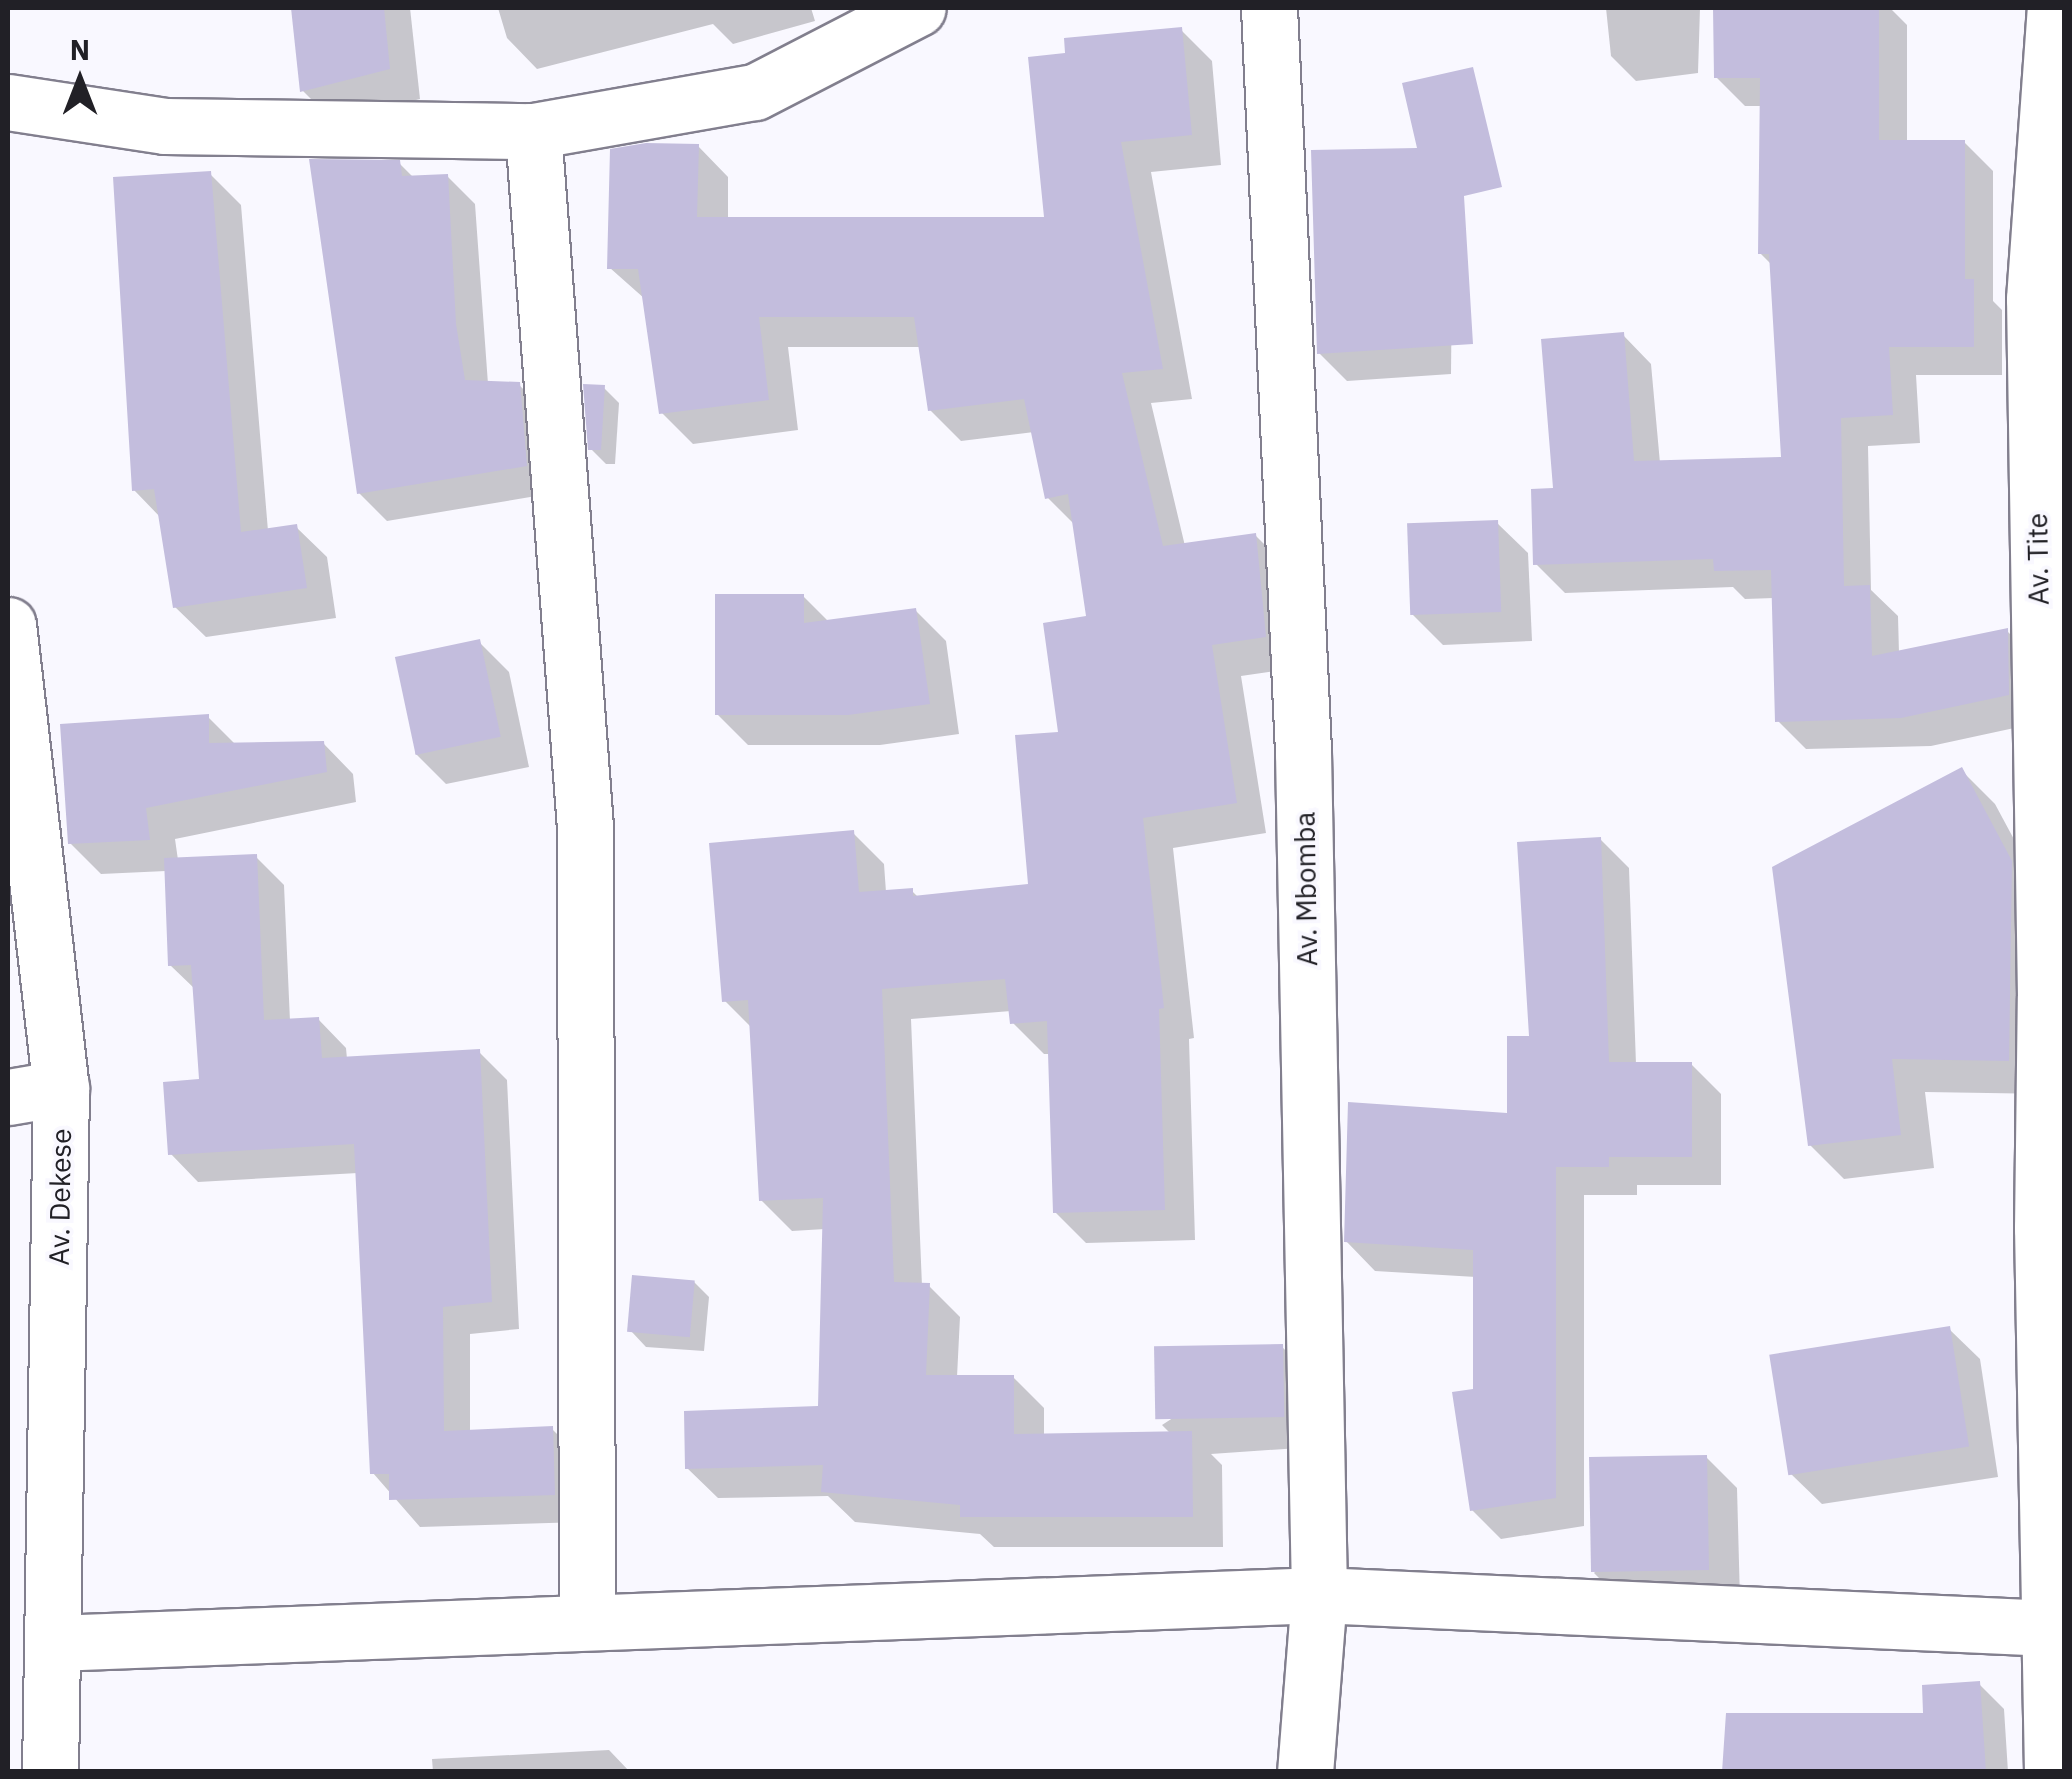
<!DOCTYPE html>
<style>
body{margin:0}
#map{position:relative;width:2072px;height:1779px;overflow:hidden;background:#f9f8ff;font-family:"IBM Plex Sans",sans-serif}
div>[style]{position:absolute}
.shadow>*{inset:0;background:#0003}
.building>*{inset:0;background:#c3bddd;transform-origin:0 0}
.roads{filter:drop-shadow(2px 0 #827f8e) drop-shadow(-2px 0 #827f8e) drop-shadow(0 2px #827f8e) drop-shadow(0 -2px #827f8e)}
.street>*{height:55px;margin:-27.5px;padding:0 27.5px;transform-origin:27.5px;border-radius:27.5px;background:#fff}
span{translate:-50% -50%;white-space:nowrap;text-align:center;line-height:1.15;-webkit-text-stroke:8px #f9f8ff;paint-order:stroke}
.street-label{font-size:28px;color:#212026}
.frame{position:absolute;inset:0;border:10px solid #212026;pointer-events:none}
.north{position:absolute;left:30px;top:30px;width:100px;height:100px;-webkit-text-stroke:8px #f9f8ff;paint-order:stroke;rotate:0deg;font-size:28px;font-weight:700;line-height:40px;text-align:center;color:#212026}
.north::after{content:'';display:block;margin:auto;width:35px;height:45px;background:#212026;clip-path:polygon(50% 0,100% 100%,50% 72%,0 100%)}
</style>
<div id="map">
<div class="shadow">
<i style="clip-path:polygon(292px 8px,410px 8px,420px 99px,333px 121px,303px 91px)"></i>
<i style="clip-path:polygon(498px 8px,811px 8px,815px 21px,733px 44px,713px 24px,537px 69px,507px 38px)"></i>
<i style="clip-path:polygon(1606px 8px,1700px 8px,1698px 73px,1636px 81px,1611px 56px)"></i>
<i style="clip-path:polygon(1715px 8px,1890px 8px,1907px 25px,1907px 142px,1964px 142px,1993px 171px,1993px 301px,2002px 310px,2002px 375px,1916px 375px,1920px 443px,1868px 446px,1871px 590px,1898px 616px,1899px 653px,2007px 631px,2036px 660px,2037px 723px,1931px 746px,1806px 749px,1778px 721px,1774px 598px,1745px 599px,1733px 587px,1565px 593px,1536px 564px,1556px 490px,1623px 335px,1651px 364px,1660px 463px,1784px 459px,1772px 265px,1760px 253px,1762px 106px,1745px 106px,1716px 77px)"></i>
<i style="clip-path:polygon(1181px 30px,1212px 61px,1221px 165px,1151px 172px,1192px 399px,1151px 403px,1185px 546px,1255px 535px,1286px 566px,1296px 668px,1241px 676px,1266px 833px,1173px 848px,1194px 1038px,1189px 1039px,1195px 1240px,1086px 1243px,1055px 1212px,1050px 1054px,1044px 1054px,1013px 1023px,1011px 1011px,911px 1019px,922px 1286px,929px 1286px,960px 1317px,957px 1377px,1013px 1377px,1044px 1408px,1044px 1436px,1171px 1434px,1162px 1425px,1282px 1347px,1313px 1377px,1314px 1447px,1211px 1454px,1222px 1465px,1223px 1547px,994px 1547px,980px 1534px,855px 1522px,828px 1496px,718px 1498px,687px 1468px,820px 1408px,825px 1229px,792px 1231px,761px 1200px,752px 1028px,725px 1001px,853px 833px,884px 864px,886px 892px,912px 891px,919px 898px,1031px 887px,1089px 618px,1076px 526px,1048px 498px,1034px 432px,961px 441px,930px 410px,921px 347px,788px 347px,798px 430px,693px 444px,662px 413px,645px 299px,610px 268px,698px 146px,728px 177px,728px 220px,1047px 220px,1068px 56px)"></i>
<i style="clip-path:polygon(399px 163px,414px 178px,447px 176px,475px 204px,488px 384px,519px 385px,548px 413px,554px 493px,387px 521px,359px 493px)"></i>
<i style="clip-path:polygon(210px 174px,241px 205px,268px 531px,296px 527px,327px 557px,336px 618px,206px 637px,175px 607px,161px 518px,134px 490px)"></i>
<i style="clip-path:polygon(1453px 179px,1451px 374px,1347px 381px,1319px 353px)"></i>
<i style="clip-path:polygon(604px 388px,619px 403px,615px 464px,606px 464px,591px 449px)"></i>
<i style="clip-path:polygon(1497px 523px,1528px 553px,1532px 641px,1443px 645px,1412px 614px)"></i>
<i style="clip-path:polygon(803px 596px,829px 622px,915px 610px,946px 641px,959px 734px,880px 745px,748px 745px,717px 714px)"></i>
<i style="clip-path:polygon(479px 642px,509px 672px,529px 767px,446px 784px,415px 753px)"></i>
<i style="clip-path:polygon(208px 717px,236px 745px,323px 743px,353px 774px,356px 802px,175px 839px,178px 860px,256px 857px,284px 885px,290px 1021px,318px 1019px,346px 1048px,347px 1059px,479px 1052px,507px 1080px,519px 1329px,470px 1334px,470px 1432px,552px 1429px,580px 1457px,582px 1522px,420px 1527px,373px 1473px,358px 1173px,198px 1182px,170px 1153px,202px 1082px,196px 990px,170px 965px,166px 871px,101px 874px,70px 843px)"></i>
<i style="clip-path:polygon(1961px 770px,1995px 804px,2045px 897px,2042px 1094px,1925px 1092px,1934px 1168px,1844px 1179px,1810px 1145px)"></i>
<i style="clip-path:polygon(1600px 839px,1629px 868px,1636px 1064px,1691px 1064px,1721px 1094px,1721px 1185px,1637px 1185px,1637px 1195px,1584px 1195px,1584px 1526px,1501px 1539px,1472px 1510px,1476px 1277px,1375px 1271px,1346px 1241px,1351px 1105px,1510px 1116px)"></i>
<i style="clip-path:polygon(694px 1282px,709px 1297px,704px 1351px,646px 1347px,631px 1331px)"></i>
<i style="clip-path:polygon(1949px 1329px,1980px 1359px,1998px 1477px,1822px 1504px,1791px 1474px)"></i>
<i style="clip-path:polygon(1706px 1457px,1737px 1488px,1740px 1600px,1624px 1603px,1594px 1573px)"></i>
<i style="clip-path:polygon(1979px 1684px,2004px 1709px,2008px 1772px,1724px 1772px,1926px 1715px)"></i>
<i style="clip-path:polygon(609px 1750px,630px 1772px,433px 1772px,432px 1759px)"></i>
</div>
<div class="building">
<i style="clip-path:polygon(291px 8px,384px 8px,390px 69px,300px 92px)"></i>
<i style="clip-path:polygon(1713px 8px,1879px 8px,1879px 140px,1965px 140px,1965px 279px,1974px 279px,1974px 347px,1889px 347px,1893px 415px,1841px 418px,1844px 586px,1870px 585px,1872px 656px,2008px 628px,2009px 695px,1901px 718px,1775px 722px,1771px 570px,1714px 571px,1713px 559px,1533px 565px,1531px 489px,1553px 488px,1541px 339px,1624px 332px,1634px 461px,1781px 457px,1769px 254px,1758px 254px,1760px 78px,1714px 78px)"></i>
<i style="clip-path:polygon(1182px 27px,1192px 135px,1121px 142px,1163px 369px,1122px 373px,1163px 546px,1256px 533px,1266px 637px,1212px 645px,1237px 803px,1143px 818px,1164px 1008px,1159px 1009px,1165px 1210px,1053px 1213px,1047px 1021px,1010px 1024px,1005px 979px,882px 989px,894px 1282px,930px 1283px,926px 1375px,1014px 1375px,1014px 1434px,1192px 1431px,1193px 1517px,960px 1517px,960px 1505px,821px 1492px,823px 1465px,685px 1469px,684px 1411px,818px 1406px,823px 1198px,759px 1201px,748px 1000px,722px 1002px,709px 843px,854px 830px,859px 892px,913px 888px,913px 896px,1028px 884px,1015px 735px,1058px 732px,1043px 623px,1086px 616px,1068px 494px,1045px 499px,1024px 399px,928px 411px,914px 317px,759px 317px,769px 400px,659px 414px,638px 269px,607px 269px,610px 149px,646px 143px,699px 144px,697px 217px,1044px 217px,1028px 57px,1065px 53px,1064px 38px)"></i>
<i style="clip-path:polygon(1473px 67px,1502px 187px,1464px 196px,1473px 344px,1317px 354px,1311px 150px,1417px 148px,1402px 83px)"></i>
<i style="clip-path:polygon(309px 159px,400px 160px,402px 176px,448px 174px,456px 324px,465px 380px,520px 382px,527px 466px,357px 494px)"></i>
<i style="clip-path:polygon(211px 171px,241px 532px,297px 524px,307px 588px,173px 608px,154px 489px,132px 491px,113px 177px)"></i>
<i style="clip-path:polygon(583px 384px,605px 385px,601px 450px,588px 450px)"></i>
<i style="left:1498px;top:520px;width:92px;height:91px;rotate:88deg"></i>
<i style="clip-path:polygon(715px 594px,804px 594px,804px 623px,916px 608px,930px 704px,848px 715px,715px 715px)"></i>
<i style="left:480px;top:639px;width:100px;height:87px;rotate:78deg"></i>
<i style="clip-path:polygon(209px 714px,209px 743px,324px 741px,327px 772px,146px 808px,150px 840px,68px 844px,60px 724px)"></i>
<i style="clip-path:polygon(1962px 767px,2012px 861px,2009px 1061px,1892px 1059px,1901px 1135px,1808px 1146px,1772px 867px)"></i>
<i style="clip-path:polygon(1601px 837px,1609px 1062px,1692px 1062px,1692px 1157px,1609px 1157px,1609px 1167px,1556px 1167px,1556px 1498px,1470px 1511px,1452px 1392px,1473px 1389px,1473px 1250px,1344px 1242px,1348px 1102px,1507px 1113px,1507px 1036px,1529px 1036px,1517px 842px)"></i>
<i style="clip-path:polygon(257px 854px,264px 1020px,319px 1017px,322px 1058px,480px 1049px,492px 1302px,443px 1307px,444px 1431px,553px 1426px,555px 1495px,389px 1500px,389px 1474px,370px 1474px,354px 1144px,168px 1155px,163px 1082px,199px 1079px,191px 965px,168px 966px,164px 858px)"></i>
<i style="left:632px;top:1275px;width:63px;height:57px;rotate:5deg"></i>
<i style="left:1950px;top:1326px;width:122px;height:183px;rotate:81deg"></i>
<i style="left:1283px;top:1344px;width:73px;height:129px;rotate:89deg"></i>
<i style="left:1707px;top:1455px;width:115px;height:118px;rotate:89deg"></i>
<i style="clip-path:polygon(1980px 1681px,1986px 1772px,1722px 1772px,1726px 1713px,1923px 1713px,1922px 1685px)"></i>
</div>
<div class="roads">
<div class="street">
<i style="left:1269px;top:8px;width:745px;rotate:87.38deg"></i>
<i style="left:1303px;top:752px;width:843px;rotate:88.91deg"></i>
<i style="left:1319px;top:1595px;width:178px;rotate:94.5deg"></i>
<i style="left:8px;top:102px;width:159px;rotate:8.7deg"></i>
<i style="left:165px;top:126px;width:368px;rotate:0.8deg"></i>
<i style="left:533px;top:131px;width:225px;rotate:-10deg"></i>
<i style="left:755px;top:92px;width:183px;rotate:-27.3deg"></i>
<i style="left:533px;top:131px;width:699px;rotate:85.73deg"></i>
<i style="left:585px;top:828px;width:793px;rotate:89.86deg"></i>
<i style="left:8px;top:625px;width:466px;rotate:83.5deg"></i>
<i style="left:61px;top:1088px;width:684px;rotate:90.92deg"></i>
<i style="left:8px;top:1097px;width:54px;rotate:-9.6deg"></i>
<i style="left:54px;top:1643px;width:1266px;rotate:-2.17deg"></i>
<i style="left:1319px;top:1595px;width:732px;rotate:2.58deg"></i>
<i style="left:2052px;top:1772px;width:544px;rotate:-91.05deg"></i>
<i style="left:2042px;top:1228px;width:231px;rotate:-89.3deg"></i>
<i style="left:2045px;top:997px;width:698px;rotate:-90.9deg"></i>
<i style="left:2034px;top:299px;width:292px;rotate:-85.9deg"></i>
</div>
</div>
<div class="street-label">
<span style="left:2038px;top:559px;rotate:-91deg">Av. Tite</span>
<span style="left:1306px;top:889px;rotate:-91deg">Av. Mbomba</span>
<span style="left:60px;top:1197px;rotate:-89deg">Av. Dekese</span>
</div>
<div class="frame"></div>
<div class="north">N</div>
</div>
